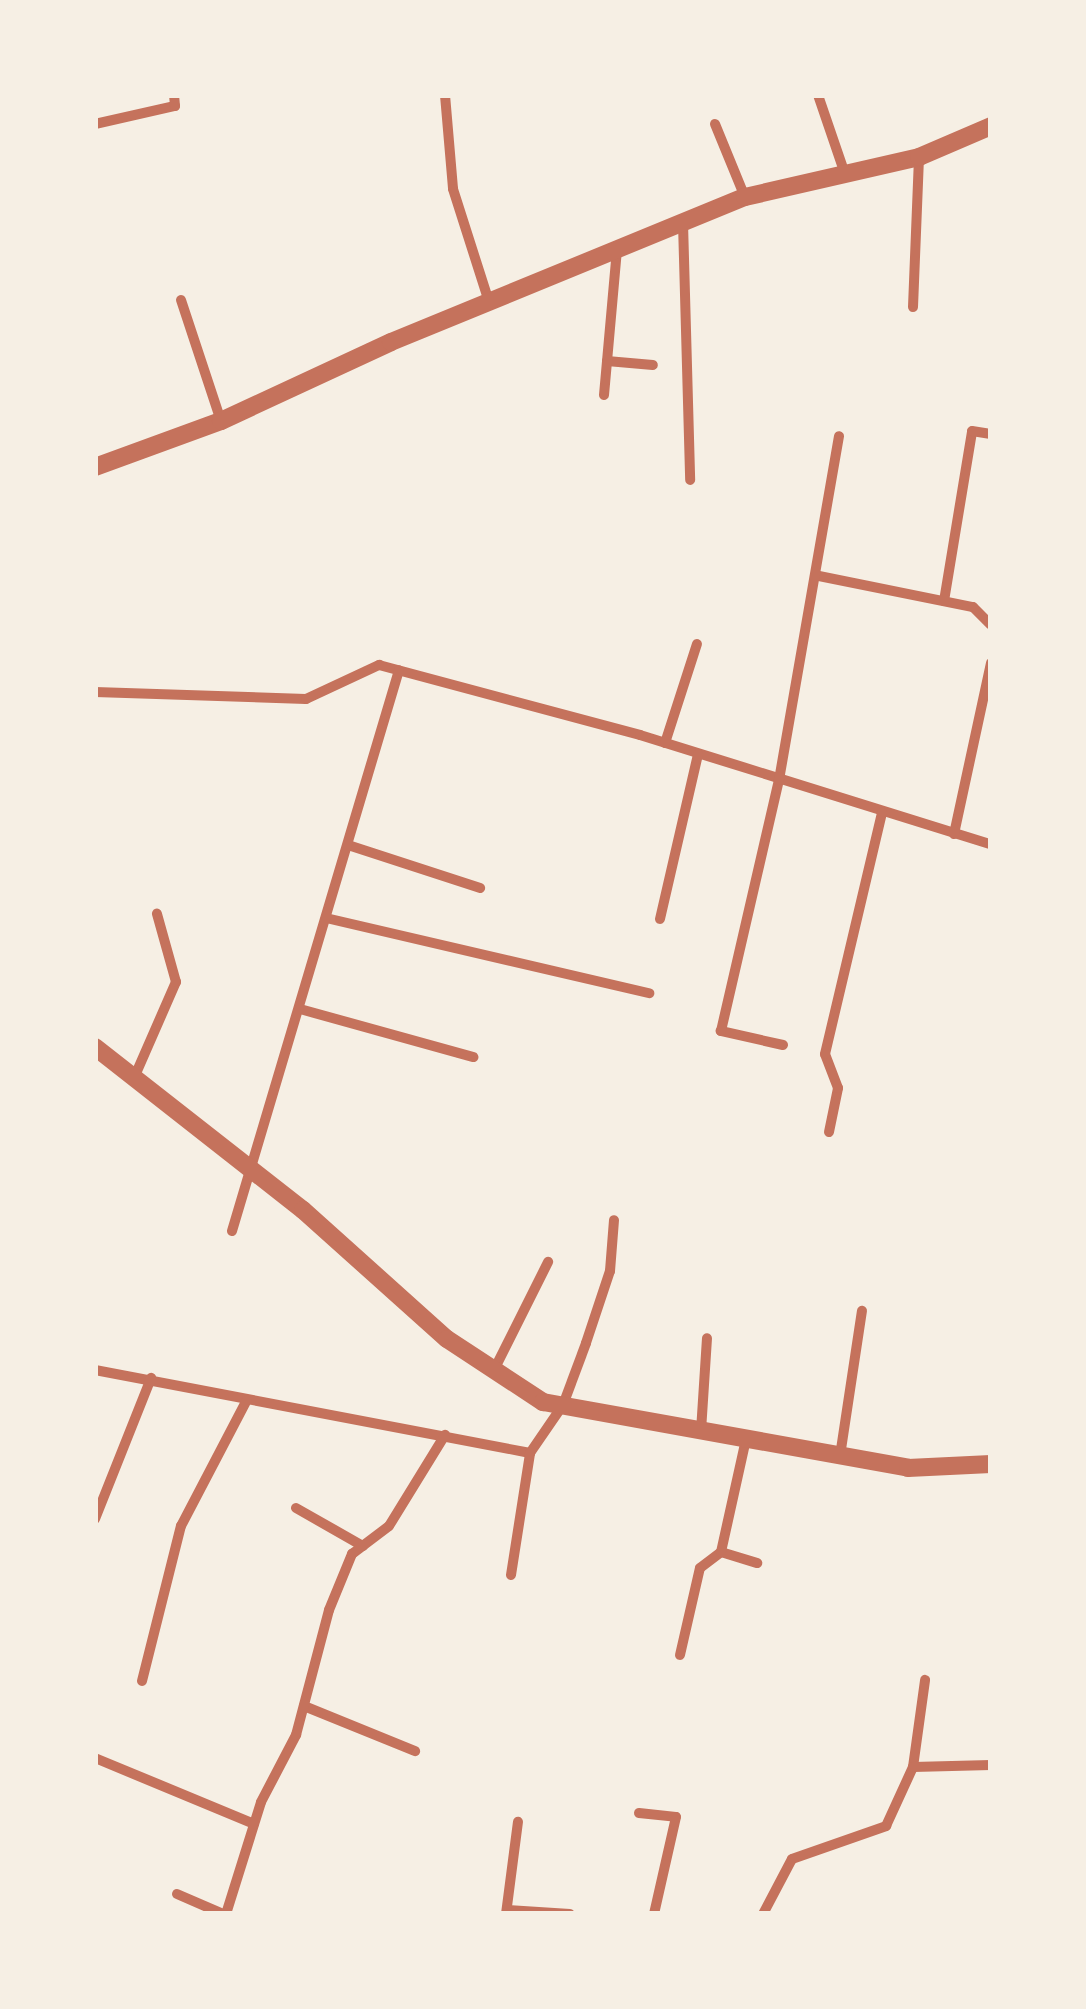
<!DOCTYPE html>
<style>
body{margin:0}
#map{position:relative;width:1086px;height:2009px;overflow:hidden;background:#f6efe4;font-family:Barlow,sans-serif}
div>[style]{position:absolute}
.minor>*{height:10px;margin:-5px;padding:0 5px;transform-origin:5px;border-radius:5px;background:#c5725c}
.tertiary>*{height:18px;margin:-9px;padding:0 9px;transform-origin:9px;border-radius:9px;background:#c5725c}
span{translate:-50% -50%;white-space:nowrap;text-align:center;line-height:1.15;-webkit-text-stroke:8px #f6efe4;paint-order:stroke}
.frame{position:absolute;inset:0;border:98px solid #f6efe4;pointer-events:none}
</style>
<div id="map">
<div class="minor">
<i style="left:445px;top:95px;width:94px;rotate:85.1deg"></i>
<i style="left:453px;top:189px;width:119px;rotate:72.3deg"></i>
<i style="left:818px;top:95px;width:83px;rotate:71.1deg"></i>
<i style="left:95px;top:124px;width:82px;rotate:-12.7deg"></i>
<i style="left:175px;top:106px;width:11px;rotate:-95deg"></i>
<i style="left:715px;top:124px;width:79px;rotate:67.7deg"></i>
<i style="left:683px;top:223px;width:257px;rotate:88.4deg"></i>
<i style="left:181px;top:300px;width:127px;rotate:71.7deg"></i>
<i style="left:913px;top:307px;width:150px;rotate:-87.7deg"></i>
<i style="left:607px;top:361px;width:46px;rotate:5deg"></i>
<i style="left:604px;top:395px;width:146px;rotate:-84.9deg"></i>
<i style="left:819px;top:576px;width:157px;rotate:11.4deg"></i>
<i style="left:973px;top:607px;width:25px;rotate:45deg"></i>
<i style="left:944px;top:601px;width:172px;rotate:-80.6deg"></i>
<i style="left:972px;top:431px;width:19px;rotate:9deg"></i>
<i style="left:95px;top:692px;width:211px;rotate:1.9deg"></i>
<i style="left:306px;top:699px;width:81px;rotate:-25deg"></i>
<i style="left:379px;top:665px;width:270px;rotate:15deg"></i>
<i style="left:640px;top:735px;width:368px;rotate:17.3deg"></i>
<i style="left:665px;top:743px;width:104px;rotate:-72.1deg"></i>
<i style="left:954px;top:834px;width:175px;rotate:-77.8deg"></i>
<i style="left:348px;top:845px;width:139px;rotate:18deg"></i>
<i style="left:326px;top:918px;width:332px;rotate:13.1deg"></i>
<i style="left:660px;top:919px;width:169px;rotate:-77deg"></i>
<i style="left:300px;top:1009px;width:180px;rotate:15.5deg"></i>
<i style="left:783px;top:1045px;width:64px;rotate:-167.3deg"></i>
<i style="left:721px;top:1031px;width:258px;rotate:-77deg"></i>
<i style="left:779px;top:780px;width:349px;rotate:-80.1deg"></i>
<i style="left:134px;top:1078px;width:105px;rotate:-66.4deg"></i>
<i style="left:176px;top:982px;width:71px;rotate:-105.6deg"></i>
<i style="left:829px;top:1132px;width:45px;rotate:-78.4deg"></i>
<i style="left:838px;top:1088px;width:36px;rotate:-111deg"></i>
<i style="left:825px;top:1054px;width:248px;rotate:-76.7deg"></i>
<i style="left:232px;top:1231px;width:585px;rotate:-73.42deg"></i>
<i style="left:95px;top:1370px;width:443px;rotate:10.8deg"></i>
<i style="left:530px;top:1453px;width:58px;rotate:-55.5deg"></i>
<i style="left:563px;top:1405px;width:66px;rotate:-69.6deg"></i>
<i style="left:586px;top:1343px;width:76px;rotate:-71.6deg"></i>
<i style="left:610px;top:1271px;width:51px;rotate:-85.5deg"></i>
<i style="left:494px;top:1370px;width:121px;rotate:-63.4deg"></i>
<i style="left:701px;top:1431px;width:93px;rotate:-86.3deg"></i>
<i style="left:840px;top:1456px;width:147px;rotate:-81.4deg"></i>
<i style="left:296px;top:1508px;width:77px;rotate:29.6deg"></i>
<i style="left:95px;top:1519px;width:152px;rotate:-68.3deg"></i>
<i style="left:721px;top:1552px;width:38px;rotate:17deg"></i>
<i style="left:511px;top:1575px;width:123px;rotate:-81.1deg"></i>
<i style="left:680px;top:1655px;width:89px;rotate:-77.1deg"></i>
<i style="left:700px;top:1568px;width:26px;rotate:-37deg"></i>
<i style="left:721px;top:1552px;width:116px;rotate:-77.5deg"></i>
<i style="left:142px;top:1681px;width:160px;rotate:-75.9deg"></i>
<i style="left:181px;top:1526px;width:142px;rotate:-62.4deg"></i>
<i style="left:304px;top:1706px;width:120px;rotate:22.1deg"></i>
<i style="left:95px;top:1758px;width:172px;rotate:22.5deg"></i>
<i style="left:913px;top:1767px;width:88px;rotate:-82.1deg"></i>
<i style="left:639px;top:1813px;width:37px;rotate:6deg"></i>
<i style="left:676px;top:1817px;width:99px;rotate:102.8deg"></i>
<i style="left:177px;top:1894px;width:50px;rotate:23.5deg"></i>
<i style="left:507px;top:1910px;width:63px;rotate:3.6deg"></i>
<i style="left:226px;top:1914px;width:117px;rotate:-72.6deg"></i>
<i style="left:261px;top:1802px;width:76px;rotate:-62.4deg"></i>
<i style="left:296px;top:1735px;width:129px;rotate:-75.2deg"></i>
<i style="left:329px;top:1610px;width:61px;rotate:-67.7deg"></i>
<i style="left:352px;top:1554px;width:46px;rotate:-37.1deg"></i>
<i style="left:389px;top:1526px;width:107px;rotate:-58.4deg"></i>
<i style="left:506px;top:1914px;width:93px;rotate:-82.6deg"></i>
<i style="left:763px;top:1914px;width:62px;rotate:-62.2deg"></i>
<i style="left:792px;top:1859px;width:100px;rotate:-19.3deg"></i>
<i style="left:886px;top:1826px;width:65px;rotate:-65.4deg"></i>
<i style="left:913px;top:1767px;width:78px;rotate:-1.5deg"></i>
</div>
<div class="tertiary">
<i style="left:95px;top:467px;width:134px;rotate:-20.1deg"></i>
<i style="left:221px;top:421px;width:187px;rotate:-24.9deg"></i>
<i style="left:391px;top:342px;width:383px;rotate:-22.3deg"></i>
<i style="left:745px;top:197px;width:179px;rotate:-12.9deg"></i>
<i style="left:919px;top:157px;width:78px;rotate:-23.3deg"></i>
<i style="left:95px;top:1047px;width:264px;rotate:38.1deg"></i>
<i style="left:303px;top:1210px;width:193px;rotate:41.9deg"></i>
<i style="left:447px;top:1339px;width:115px;rotate:33.3deg"></i>
<i style="left:543px;top:1402px;width:371px;rotate:10.2deg"></i>
<i style="left:908px;top:1468px;width:83px;rotate:-2.8deg"></i>
</div>
<div class="frame"></div>
</div>
